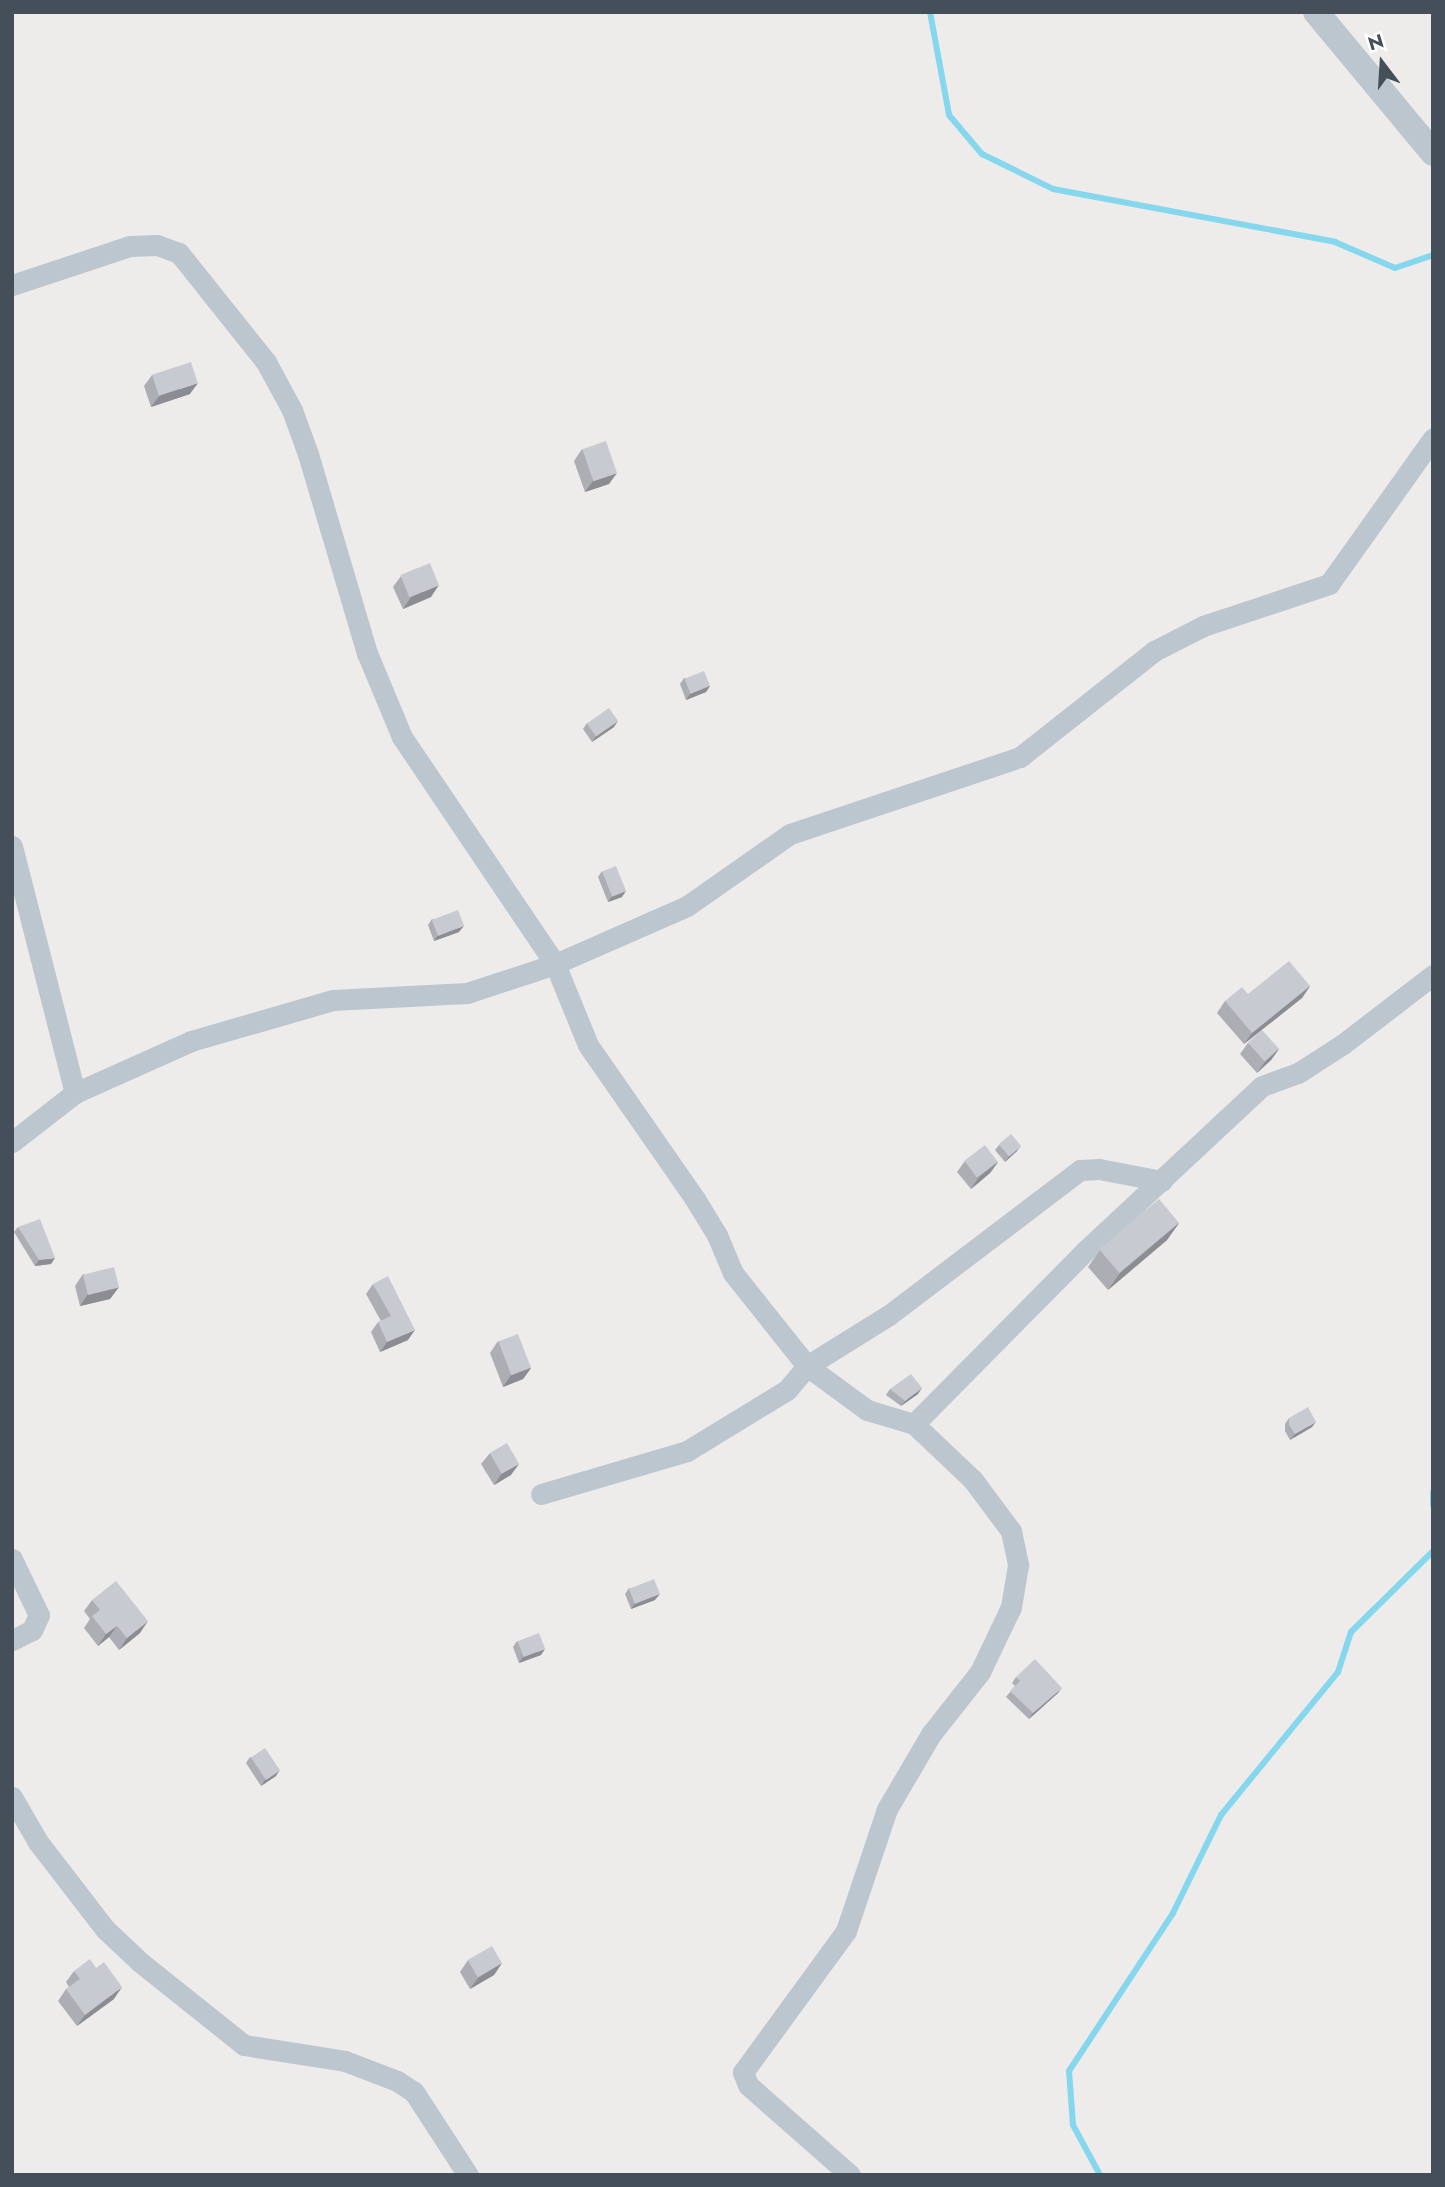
<!DOCTYPE html>
<style>
body{margin:0}
#map{position:relative;width:1445px;height:2187px;overflow:hidden;background:#eeebeb;font-family:Jost,sans-serif}
div>[style]{position:absolute}
.stream>*{height:6px;margin:-3px;padding:0 3px;transform-origin:3px;border-radius:3px;background:#84d7ec}
.minor>*{height:21px;margin:-10.5px;padding:0 10.5px;transform-origin:10.5px;border-radius:10.5px;background:#bcc6ce}
.tertiary>*{height:26px;margin:-13px;padding:0 13px;transform-origin:13px;border-radius:13px;background:#bcc6ce}
.wall>*{inset:0;background:#acaeb4}
.shaded-wall>*{inset:0;background:#8c8d92}
.building>*{inset:0;background:#c8cad1;transform-origin:0 0}
span{translate:-50% -50%;white-space:nowrap;text-align:center;line-height:1.15;-webkit-text-stroke:5px #fff;paint-order:stroke}
.frame{position:absolute;inset:0;border:14px solid #444f59;pointer-events:none}
.north{position:absolute;left:1347px;top:28px;width:70px;height:70px;-webkit-text-stroke:5px #fff;paint-order:stroke;rotate:343deg;font-size:19px;font-weight:700;line-height:28px;text-align:center;color:#444f59}
.north::after{content:'';display:block;margin:auto;width:24px;height:32px;background:#444f59;clip-path:polygon(50% 0,100% 100%,50% 72%,0 100%)}
</style>
<div id="map">
<div class="stream">
<i style="left:930px;top:12px;width:105px;rotate:79.5deg"></i>
<i style="left:949px;top:115px;width:51px;rotate:49.8deg"></i>
<i style="left:982px;top:154px;width:79px;rotate:26.2deg"></i>
<i style="left:1053px;top:189px;width:287px;rotate:10.6deg"></i>
<i style="left:1335px;top:242px;width:65px;rotate:23.4deg"></i>
<i style="left:1395px;top:268px;width:40px;rotate:-18.9deg"></i>
<i style="left:1433px;top:1492px;width:13px;rotate:90deg"></i>
<i style="left:1100px;top:2175px;width:57px;rotate:-118.4deg"></i>
<i style="left:1073px;top:2125px;width:54px;rotate:-94.2deg"></i>
<i style="left:1069px;top:2071px;width:189px;rotate:-56.6deg"></i>
<i style="left:1173px;top:1913px;width:109px;rotate:-63.9deg"></i>
<i style="left:1221px;top:1815px;width:185px;rotate:-50.7deg"></i>
<i style="left:1338px;top:1672px;width:42px;rotate:-72deg"></i>
<i style="left:1351px;top:1632px;width:115px;rotate:-44.6deg"></i>
</div>
<div class="minor">
<i style="left:12px;top:285px;width:124px;rotate:-18.3deg"></i>
<i style="left:130px;top:246px;width:27px;rotate:-2deg"></i>
<i style="left:157px;top:245px;width:23px;rotate:20deg"></i>
<i style="left:179px;top:253px;width:139px;rotate:51.4deg"></i>
<i style="left:266px;top:362px;width:55px;rotate:61.6deg"></i>
<i style="left:292px;top:410px;width:47px;rotate:70deg"></i>
<i style="left:308px;top:454px;width:208px;rotate:73.5deg"></i>
<i style="left:367px;top:653px;width:91px;rotate:67.4deg"></i>
<i style="left:402px;top:737px;width:274px;rotate:56deg"></i>
<i style="left:555px;top:964px;width:87px;rotate:67.8deg"></i>
<i style="left:588px;top:1045px;width:188px;rotate:55.2deg"></i>
<i style="left:695px;top:1199px;width:42px;rotate:58.6deg"></i>
<i style="left:717px;top:1235px;width:41px;rotate:67.2deg"></i>
<i style="left:733px;top:1273px;width:119px;rotate:51.5deg"></i>
<i style="left:807px;top:1366px;width:97px;rotate:-31.9deg"></i>
<i style="left:889px;top:1315px;width:240px;rotate:-37.2deg"></i>
<i style="left:1080px;top:1170px;width:19px;rotate:-3deg"></i>
<i style="left:1099px;top:1169px;width:64px;rotate:10.8deg"></i>
<i style="left:12px;top:846px;width:255px;rotate:75.7deg"></i>
<i style="left:12px;top:1142px;width:80px;rotate:-37.9deg"></i>
<i style="left:75px;top:1093px;width:127px;rotate:-24.1deg"></i>
<i style="left:191px;top:1041px;width:148px;rotate:-16.1deg"></i>
<i style="left:333px;top:1000px;width:134px;rotate:-3deg"></i>
<i style="left:467px;top:993px;width:93px;rotate:-18.2deg"></i>
<i style="left:555px;top:964px;width:144px;rotate:-23.7deg"></i>
<i style="left:687px;top:906px;width:126px;rotate:-35deg"></i>
<i style="left:790px;top:834px;width:243px;rotate:-18.5deg"></i>
<i style="left:1020px;top:757px;width:171px;rotate:-38.3deg"></i>
<i style="left:1154px;top:651px;width:55px;rotate:-27deg"></i>
<i style="left:1203px;top:626px;width:133px;rotate:-18.4deg"></i>
<i style="left:1329px;top:584px;width:179px;rotate:-54.5deg"></i>
<i style="left:914px;top:1424px;width:242px;rotate:-45.3deg"></i>
<i style="left:1084px;top:1252px;width:243px;rotate:-43deg"></i>
<i style="left:1262px;top:1086px;width:38px;rotate:-20deg"></i>
<i style="left:1298px;top:1073px;width:54px;rotate:-32.8deg"></i>
<i style="left:1343px;top:1044px;width:113px;rotate:-37.5deg"></i>
<i style="left:541px;top:1494px;width:152px;rotate:-16.4deg"></i>
<i style="left:687px;top:1451px;width:117px;rotate:-31.4deg"></i>
<i style="left:787px;top:1390px;width:31px;rotate:-50deg"></i>
<i style="left:807px;top:1366px;width:74px;rotate:36.3deg"></i>
<i style="left:867px;top:1410px;width:49px;rotate:16.6deg"></i>
<i style="left:914px;top:1424px;width:81px;rotate:43.5deg"></i>
<i style="left:973px;top:1480px;width:64px;rotate:53.3deg"></i>
<i style="left:1011px;top:1531px;width:35px;rotate:78deg"></i>
<i style="left:1018px;top:1565px;width:43px;rotate:99.5deg"></i>
<i style="left:1011px;top:1607px;width:72px;rotate:115.5deg"></i>
<i style="left:980px;top:1672px;width:79px;rotate:128.3deg"></i>
<i style="left:931px;top:1734px;width:87px;rotate:120.4deg"></i>
<i style="left:887px;top:1809px;width:129px;rotate:108.6deg"></i>
<i style="left:846px;top:1931px;width:175px;rotate:126.1deg"></i>
<i style="left:743px;top:2072px;width:14px;rotate:69deg"></i>
<i style="left:748px;top:2085px;width:136px;rotate:41.4deg"></i>
<i style="left:12px;top:1559px;width:62px;rotate:64.3deg"></i>
<i style="left:39px;top:1615px;width:17px;rotate:115deg"></i>
<i style="left:32px;top:1630px;width:22px;rotate:153deg"></i>
<i style="left:12px;top:1797px;width:52px;rotate:60deg"></i>
<i style="left:38px;top:1842px;width:110px;rotate:52.4deg"></i>
<i style="left:105px;top:1929px;width:48px;rotate:43.3deg"></i>
<i style="left:140px;top:1962px;width:133px;rotate:38.6deg"></i>
<i style="left:244px;top:2045px;width:102px;rotate:9deg"></i>
<i style="left:345px;top:2061px;width:56px;rotate:21deg"></i>
<i style="left:397px;top:2081px;width:20px;rotate:33deg"></i>
<i style="left:414px;top:2092px;width:99px;rotate:57deg"></i>
</div>
<div class="tertiary">
<i style="left:1316px;top:12px;width:183px;rotate:50.3deg"></i>
</div>
<div class="wall">
<i style="clip-path:polygon(152px 375px,190px 394px,151px 407px,144px 386px)"></i>
<i style="clip-path:polygon(582px 449px,609px 484px,585px 492px,574px 461px)"></i>
<i style="clip-path:polygon(401px 576px,431px 597px,403px 609px,393px 587px)"></i>
<i style="clip-path:polygon(684px 678px,710px 686px,706px 692px,686px 700px,680px 684px)"></i>
<i style="clip-path:polygon(587px 723px,614px 727px,592px 742px,583px 729px)"></i>
<i style="clip-path:polygon(602px 871px,622px 897px,608px 902px,598px 877px)"></i>
<i style="clip-path:polygon(432px 919px,459px 932px,434px 941px,428px 925px)"></i>
<i style="clip-path:polygon(1310px 986px,1302px 998px,1244px 1044px,1217px 1013px,1225px 1001px,1248px 994px)"></i>
<i style="clip-path:polygon(1248px 1043px,1279px 1049px,1271px 1060px,1257px 1073px,1240px 1054px)"></i>
<i style="clip-path:polygon(999px 1145px,1017px 1151px,1005px 1162px,995px 1150px)"></i>
<i style="clip-path:polygon(965px 1161px,998px 1162px,990px 1173px,971px 1189px,957px 1172px)"></i>
<i style="clip-path:polygon(1179px 1223px,1167px 1240px,1108px 1290px,1088px 1267px,1100px 1250px)"></i>
<i style="clip-path:polygon(18px 1227px,51px 1264px,35px 1266px,14px 1232px)"></i>
<i style="clip-path:polygon(83px 1274px,119px 1287px,110px 1299px,80px 1306px,75px 1286px)"></i>
<i style="clip-path:polygon(373px 1284px,408px 1340px,380px 1352px,371px 1332px,378px 1322px,381px 1321px,366px 1294px)"></i>
<i style="clip-path:polygon(498px 1341px,531px 1368px,523px 1379px,503px 1387px,490px 1353px)"></i>
<i style="clip-path:polygon(890px 1389px,918px 1394px,901px 1406px,886px 1395px)"></i>
<i style="clip-path:polygon(1289px 1418px,1312px 1427px,1290px 1440px,1285px 1431px,1285px 1424px)"></i>
<i style="clip-path:polygon(490px 1453px,511px 1475px,494px 1485px,481px 1464px)"></i>
<i style="clip-path:polygon(629px 1588px,655px 1600px,631px 1609px,625px 1594px)"></i>
<i style="clip-path:polygon(92px 1600px,140px 1633px,119px 1650px,109px 1637px,98px 1646px,84px 1628px,90px 1619px,84px 1611px)"></i>
<i style="clip-path:polygon(517px 1641px,541px 1655px,519px 1663px,513px 1647px)"></i>
<i style="clip-path:polygon(1016px 1677px,1058px 1693px,1029px 1719px,1006px 1697px,1015px 1686px,1012px 1683px)"></i>
<i style="clip-path:polygon(250px 1757px,276px 1776px,261px 1786px,246px 1763px)"></i>
<i style="clip-path:polygon(468px 1960px,502px 1963px,494px 1975px,470px 1989px,460px 1972px)"></i>
<i style="clip-path:polygon(74px 1971px,114px 1999px,77px 2026px,58px 2001px,66px 1989px,69px 1987px,66px 1982px)"></i>
</div>
<div class="shaded-wall">
<i style="clip-path:polygon(198px 383px,190px 394px,151px 407px,159px 396px)"></i>
<i style="clip-path:polygon(617px 473px,609px 484px,585px 492px,593px 481px)"></i>
<i style="clip-path:polygon(439px 585px,431px 597px,403px 609px,411px 597px)"></i>
<i style="clip-path:polygon(710px 686px,706px 692px,686px 700px,690px 694px)"></i>
<i style="clip-path:polygon(618px 721px,614px 727px,592px 742px,596px 736px)"></i>
<i style="clip-path:polygon(626px 891px,622px 897px,608px 902px,612px 896px)"></i>
<i style="clip-path:polygon(464px 926px,459px 932px,434px 941px,438px 935px)"></i>
<i style="clip-path:polygon(1310px 986px,1302px 998px,1244px 1044px,1252px 1033px)"></i>
<i style="clip-path:polygon(1279px 1049px,1271px 1060px,1257px 1073px,1265px 1062px)"></i>
<i style="clip-path:polygon(1021px 1146px,1017px 1151px,1005px 1162px,1009px 1156px)"></i>
<i style="clip-path:polygon(998px 1162px,990px 1173px,971px 1189px,979px 1177px)"></i>
<i style="clip-path:polygon(1179px 1223px,1167px 1240px,1108px 1290px,1120px 1273px)"></i>
<i style="clip-path:polygon(55px 1258px,51px 1264px,35px 1266px,39px 1260px)"></i>
<i style="clip-path:polygon(119px 1287px,110px 1299px,80px 1306px,88px 1294px)"></i>
<i style="clip-path:polygon(415px 1330px,408px 1340px,380px 1352px,387px 1342px)"></i>
<i style="clip-path:polygon(531px 1368px,523px 1379px,503px 1387px,511px 1375px)"></i>
<i style="clip-path:polygon(922px 1388px,918px 1394px,901px 1406px,905px 1401px)"></i>
<i style="clip-path:polygon(1316px 1422px,1312px 1427px,1290px 1440px,1295px 1434px)"></i>
<i style="clip-path:polygon(519px 1464px,511px 1475px,494px 1485px,502px 1473px)"></i>
<i style="clip-path:polygon(660px 1594px,655px 1600px,631px 1609px,635px 1603px)"></i>
<i style="clip-path:polygon(148px 1621px,140px 1633px,119px 1650px,127px 1638px)"></i>
<i style="clip-path:polygon(117px 1626px,109px 1637px,98px 1646px,106px 1634px)"></i>
<i style="clip-path:polygon(545px 1649px,541px 1655px,519px 1663px,523px 1657px)"></i>
<i style="clip-path:polygon(1062px 1688px,1058px 1693px,1029px 1719px,1033px 1713px)"></i>
<i style="clip-path:polygon(280px 1770px,276px 1776px,261px 1786px,265px 1780px)"></i>
<i style="clip-path:polygon(502px 1963px,494px 1975px,470px 1989px,478px 1978px)"></i>
<i style="clip-path:polygon(122px 1987px,114px 1999px,77px 2026px,85px 2015px)"></i>
</div>
<div class="building">
<i style="left:191px;top:362px;width:22px;height:41px;rotate:72deg"></i>
<i style="left:606px;top:441px;width:34px;height:25px;rotate:71deg"></i>
<i style="left:430px;top:563px;width:24px;height:32px;rotate:68deg"></i>
<i style="left:704px;top:671px;width:16px;height:21px;rotate:68deg"></i>
<i style="left:609px;top:708px;width:16px;height:27px;rotate:55deg"></i>
<i style="left:616px;top:866px;width:27px;height:15px;rotate:68deg"></i>
<i style="left:458px;top:910px;width:17px;height:28px;rotate:69deg"></i>
<i style="clip-path:polygon(1289px 961px,1310px 986px,1252px 1033px,1225px 1001px,1242px 987px,1248px 994px)"></i>
<i style="left:1262px;top:1030px;width:25px;height:19px;rotate:48deg"></i>
<i style="left:1011px;top:1134px;width:16px;height:16px;rotate:50deg"></i>
<i style="left:985px;top:1145px;width:21px;height:26px;rotate:53deg"></i>
<i style="left:1159px;top:1199px;width:31px;height:78px;rotate:50deg"></i>
<i style="clip-path:polygon(40px 1219px,55px 1258px,39px 1260px,18px 1227px)"></i>
<i style="left:114px;top:1267px;width:21px;height:32px;rotate:76deg"></i>
<i style="clip-path:polygon(388px 1276px,415px 1330px,387px 1342px,378px 1322px,391px 1316px,373px 1284px)"></i>
<i style="left:518px;top:1334px;width:36px;height:21px;rotate:69deg"></i>
<i style="clip-path:polygon(911px 1374px,922px 1388px,905px 1401px,890px 1389px)"></i>
<i style="clip-path:polygon(1308px 1407px,1316px 1422px,1295px 1434px,1289px 1425px,1289px 1418px)"></i>
<i style="left:507px;top:1443px;width:24px;height:20px;rotate:60deg"></i>
<i style="left:654px;top:1579px;width:16px;height:27px;rotate:68deg"></i>
<i style="clip-path:polygon(116px 1581px,148px 1621px,127px 1638px,117px 1626px,106px 1634px,92px 1616px,100px 1610px,92px 1600px)"></i>
<i style="left:539px;top:1633px;width:17px;height:23px;rotate:69deg"></i>
<i style="clip-path:polygon(1035px 1659px,1062px 1688px,1033px 1713px,1010px 1691px,1020px 1681px,1016px 1677px)"></i>
<i style="left:265px;top:1748px;width:27px;height:17px;rotate:56deg"></i>
<i style="left:492px;top:1946px;width:20px;height:28px;rotate:60deg"></i>
<i style="clip-path:polygon(90px 1959px,96px 1968px,104px 1962px,122px 1987px,85px 2015px,66px 1989px,80px 1979px,74px 1971px)"></i>
</div>
<div class="frame"></div>
<div class="north">N</div>
</div>
